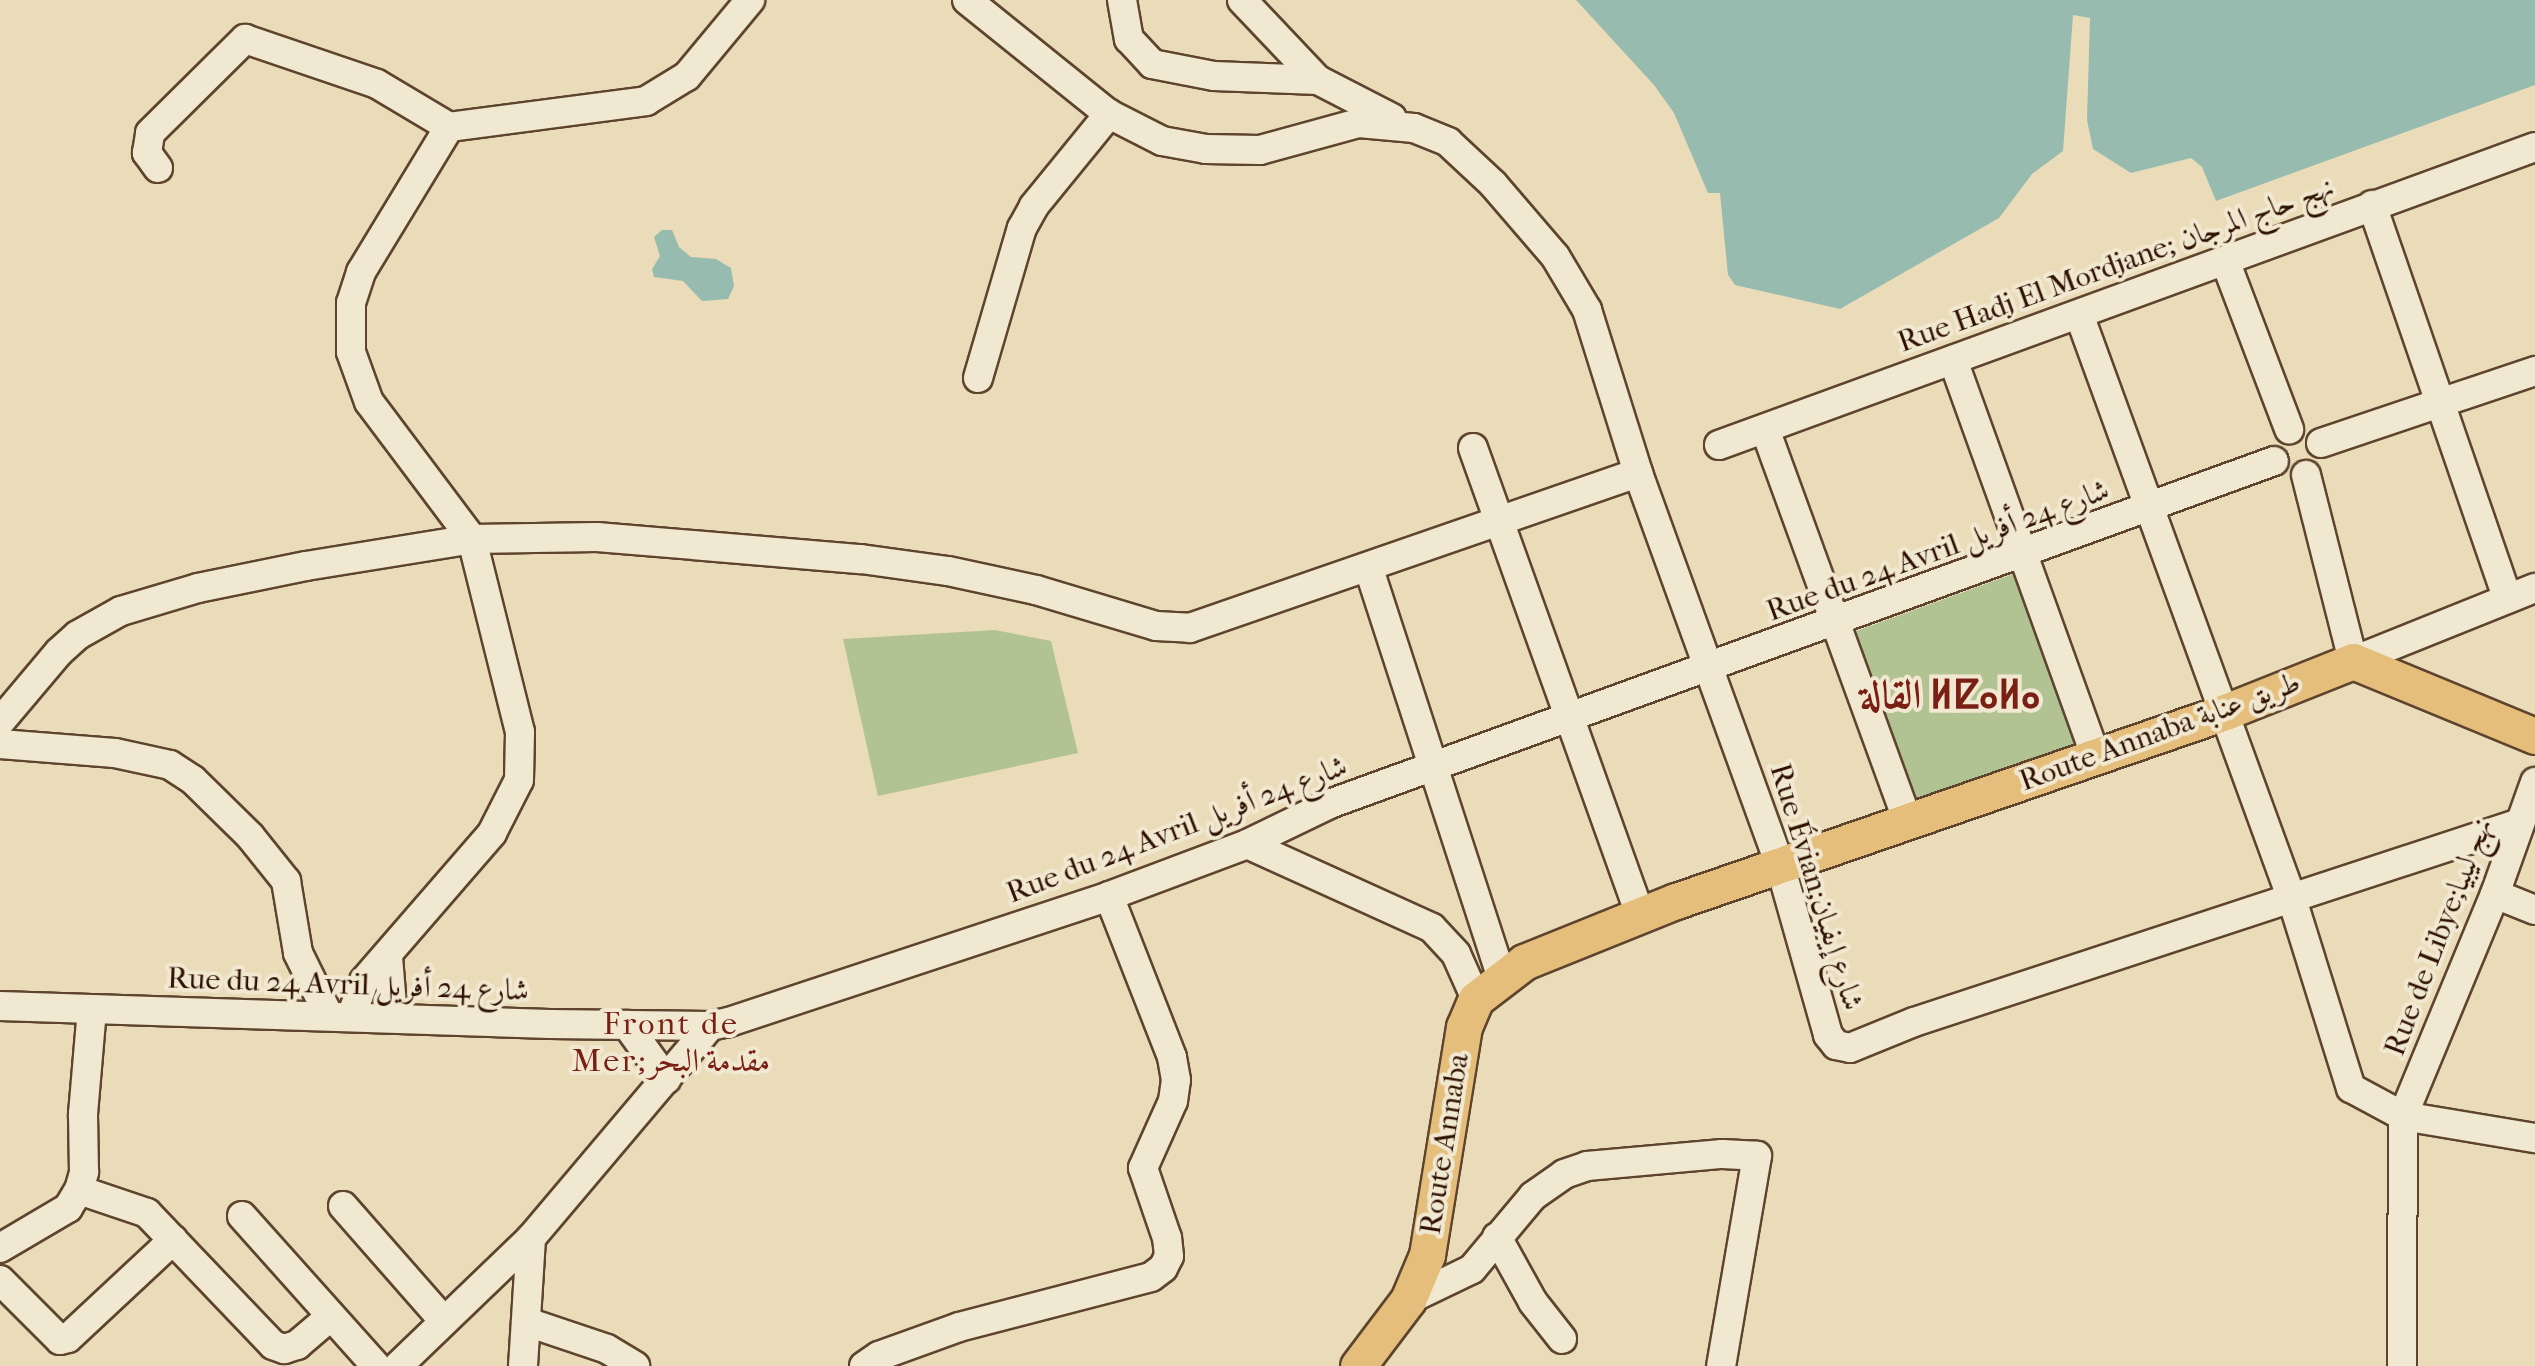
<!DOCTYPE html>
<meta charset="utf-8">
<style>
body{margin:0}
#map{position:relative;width:2535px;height:1366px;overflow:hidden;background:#eadcb8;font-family:"IM FELL French Canon",Amiri,"Noto Sans Tifinagh",serif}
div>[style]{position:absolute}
.green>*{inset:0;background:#b1c293;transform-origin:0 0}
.water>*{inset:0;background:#98bbb0}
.roads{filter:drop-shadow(2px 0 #5e442e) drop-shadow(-2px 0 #5e442e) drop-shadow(0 2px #5e442e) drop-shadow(0 -2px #5e442e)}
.minor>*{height:28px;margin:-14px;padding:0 14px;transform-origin:14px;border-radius:14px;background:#f1e8d1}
.major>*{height:35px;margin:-17.5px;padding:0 17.5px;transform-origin:17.5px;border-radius:17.5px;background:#e5be7c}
span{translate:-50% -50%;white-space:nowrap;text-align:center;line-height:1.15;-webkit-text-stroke:8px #f1e8d1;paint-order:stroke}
.street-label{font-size:30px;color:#2f1100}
.neighbourhood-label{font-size:32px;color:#7a1f14;letter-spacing:2.5px}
.district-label{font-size:40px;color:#7a1f14;font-weight:700}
</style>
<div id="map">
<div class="green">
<i style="left:2016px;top:573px;width:184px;height:182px;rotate:70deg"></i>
<i style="clip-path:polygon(995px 630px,1051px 641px,1078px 753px,878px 796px,843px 639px)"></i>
</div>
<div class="water">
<i style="clip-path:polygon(1576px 0,2535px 0,2535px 85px,2216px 201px,2202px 167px,2191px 158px,2131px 173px,2093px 149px,2087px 120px,2090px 18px,2073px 15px,2063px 151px,2032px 174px,1999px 218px,1840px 309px,1735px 285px,1728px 275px,1720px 193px,1708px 193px,1674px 113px,1654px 85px)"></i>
<i style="clip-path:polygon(662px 230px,672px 230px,679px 247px,691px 257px,716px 259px,731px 268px,734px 286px,728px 299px,702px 301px,683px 281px,654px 277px,652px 269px,660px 256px,654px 237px)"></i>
</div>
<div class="roads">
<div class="minor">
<i style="left:967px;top:0;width:182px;rotate:38.8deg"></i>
<i style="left:1109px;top:114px;width:59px;rotate:27deg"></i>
<i style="left:1162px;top:141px;width:45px;rotate:10.3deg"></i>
<i style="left:1206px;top:149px;width:54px;rotate:1.1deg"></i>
<i style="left:1260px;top:150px;width:103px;rotate:-15.3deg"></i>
<i style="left:1359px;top:123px;width:55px;rotate:5.2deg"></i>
<i style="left:1414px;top:128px;width:37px;rotate:22deg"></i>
<i style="left:1448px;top:142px;width:62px;rotate:43deg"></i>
<i style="left:1493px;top:184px;width:95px;rotate:49.3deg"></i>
<i style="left:1555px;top:256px;width:63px;rotate:59.3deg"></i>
<i style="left:1587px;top:310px;width:171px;rotate:72.6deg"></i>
<i style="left:1638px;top:473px;width:417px;rotate:70.1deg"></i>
<i style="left:1780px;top:865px;width:177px;rotate:74.2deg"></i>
<i style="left:1828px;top:1035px;width:13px;rotate:51deg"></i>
<i style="left:1836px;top:1045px;width:14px;rotate:12deg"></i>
<i style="left:1850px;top:1048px;width:69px;rotate:-22.1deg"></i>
<i style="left:1914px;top:1022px;width:635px;rotate:-18.18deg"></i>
<i style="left:1122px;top:0;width:40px;rotate:80deg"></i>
<i style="left:1129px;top:39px;width:34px;rotate:47deg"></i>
<i style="left:1152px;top:64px;width:63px;rotate:11deg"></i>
<i style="left:1214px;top:76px;width:104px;rotate:2.2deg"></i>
<i style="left:1242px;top:0;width:110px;rotate:46.5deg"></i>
<i style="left:1318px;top:80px;width:83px;rotate:27.2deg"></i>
<i style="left:449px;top:127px;width:199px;rotate:-7.5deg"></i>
<i style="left:646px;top:101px;width:48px;rotate:-31.4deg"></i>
<i style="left:687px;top:76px;width:99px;rotate:-50.3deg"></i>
<i style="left:158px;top:168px;width:19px;rotate:-126deg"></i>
<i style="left:147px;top:153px;width:20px;rotate:-81deg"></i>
<i style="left:150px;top:133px;width:134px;rotate:-44.7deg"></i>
<i style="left:245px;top:39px;width:139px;rotate:18.8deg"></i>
<i style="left:377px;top:84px;width:84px;rotate:30.8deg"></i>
<i style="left:2372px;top:205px;width:416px;rotate:71deg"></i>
<i style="left:2226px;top:263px;width:178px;rotate:69.2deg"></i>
<i style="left:2080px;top:317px;width:619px;rotate:69.99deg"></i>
<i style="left:2292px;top:899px;width:198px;rotate:72.7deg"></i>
<i style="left:2351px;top:1088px;width:59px;rotate:28.3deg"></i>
<i style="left:2403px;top:1116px;width:134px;rotate:9.5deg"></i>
<i style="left:1953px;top:360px;width:423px;rotate:70.2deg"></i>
<i style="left:978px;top:378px;width:156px;rotate:-73.7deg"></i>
<i style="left:1022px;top:228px;width:25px;rotate:-61deg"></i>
<i style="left:1034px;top:206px;width:119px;rotate:-50.8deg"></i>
<i style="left:1765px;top:429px;width:417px;rotate:70deg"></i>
<i style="left:2321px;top:443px;width:226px;rotate:-18.6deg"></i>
<i style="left:1719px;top:445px;width:869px;rotate:-20.06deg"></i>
<i style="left:1473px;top:448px;width:496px;rotate:70.3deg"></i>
<i style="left:2306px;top:475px;width:192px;rotate:75.8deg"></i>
<i style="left:2353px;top:661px;width:196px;rotate:-21.9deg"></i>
<i style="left:1369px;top:569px;width:428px;rotate:72deg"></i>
<i style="left:0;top:722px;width:92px;rotate:-49.9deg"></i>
<i style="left:59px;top:652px;width:25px;rotate:-42deg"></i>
<i style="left:78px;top:635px;width:49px;rotate:-29.2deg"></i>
<i style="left:121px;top:611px;width:80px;rotate:-16.6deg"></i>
<i style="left:198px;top:588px;width:110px;rotate:-11.5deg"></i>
<i style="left:306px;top:566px;width:168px;rotate:-9.2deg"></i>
<i style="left:472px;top:539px;width:125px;rotate:-0.9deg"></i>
<i style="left:597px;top:537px;width:265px;rotate:4.8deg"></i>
<i style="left:861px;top:559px;width:88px;rotate:7.9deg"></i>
<i style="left:948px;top:571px;width:90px;rotate:12.2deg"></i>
<i style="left:1036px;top:590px;width:125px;rotate:16.7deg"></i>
<i style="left:1156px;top:626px;width:34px;rotate:3deg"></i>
<i style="left:1190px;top:628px;width:474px;rotate:-19.1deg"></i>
<i style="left:0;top:744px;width:115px;rotate:4.5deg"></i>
<i style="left:115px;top:753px;width:56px;rotate:12.3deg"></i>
<i style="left:170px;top:765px;width:27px;rotate:33deg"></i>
<i style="left:193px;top:780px;width:80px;rotate:44.5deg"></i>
<i style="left:250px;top:836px;width:58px;rotate:51.3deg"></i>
<i style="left:286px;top:881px;width:73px;rotate:80.5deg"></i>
<i style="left:298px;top:953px;width:70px;rotate:63.8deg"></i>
<i style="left:1247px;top:844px;width:203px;rotate:24.4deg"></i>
<i style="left:1432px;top:928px;width:35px;rotate:47deg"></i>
<i style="left:1456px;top:954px;width:49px;rotate:66deg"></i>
<i style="left:2495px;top:894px;width:43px;rotate:21.8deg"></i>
<i style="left:388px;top:957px;width:61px;rotate:85.3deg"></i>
<i style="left:0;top:1006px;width:550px;rotate:1.87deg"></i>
<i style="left:550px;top:1024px;width:160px;rotate:0.7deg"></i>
<i style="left:710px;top:1026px;width:19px;rotate:-12deg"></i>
<i style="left:729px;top:1022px;width:400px;rotate:-18.3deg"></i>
<i style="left:1109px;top:896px;width:147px;rotate:-20.6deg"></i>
<i style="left:1247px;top:844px;width:94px;rotate:-25.8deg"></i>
<i style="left:1332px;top:803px;width:1002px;rotate:-19.95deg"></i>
<i style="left:351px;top:1017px;width:38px;rotate:-70deg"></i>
<i style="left:364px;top:981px;width:196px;rotate:-49.1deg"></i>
<i style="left:492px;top:833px;width:59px;rotate:-63deg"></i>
<i style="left:519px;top:780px;width:48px;rotate:-88.8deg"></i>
<i style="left:520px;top:732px;width:199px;rotate:-104deg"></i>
<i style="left:472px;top:539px;width:171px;rotate:-126.9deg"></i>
<i style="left:369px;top:402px;width:53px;rotate:-109.8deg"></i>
<i style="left:351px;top:352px;width:49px;rotate:-90deg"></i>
<i style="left:351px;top:303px;width:33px;rotate:-72deg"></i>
<i style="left:361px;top:272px;width:170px;rotate:-58.7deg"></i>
<i style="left:627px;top:1025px;width:67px;rotate:54.2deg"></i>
<i style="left:79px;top:1190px;width:72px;rotate:18.7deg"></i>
<i style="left:147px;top:1213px;width:182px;rotate:46.3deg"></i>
<i style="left:273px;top:1345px;width:12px;rotate:20deg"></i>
<i style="left:284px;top:1349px;width:14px;rotate:-17deg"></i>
<i style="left:297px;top:1345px;width:43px;rotate:-40.3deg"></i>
<i style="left:343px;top:1206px;width:153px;rotate:48.7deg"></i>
<i style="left:242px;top:1216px;width:201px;rotate:48.2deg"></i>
<i style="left:1497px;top:1237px;width:74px;rotate:61deg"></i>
<i style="left:1533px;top:1302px;width:47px;rotate:51.9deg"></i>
<i style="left:0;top:1248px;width:79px;rotate:-30.5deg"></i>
<i style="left:68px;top:1208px;width:21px;rotate:-59deg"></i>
<i style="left:79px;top:1190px;width:19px;rotate:-74deg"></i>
<i style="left:84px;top:1172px;width:58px;rotate:-91deg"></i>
<i style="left:83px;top:1114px;width:105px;rotate:-85.1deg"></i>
<i style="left:0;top:1280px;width:85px;rotate:45deg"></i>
<i style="left:60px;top:1340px;width:8px;rotate:-14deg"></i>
<i style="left:68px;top:1338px;width:144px;rotate:-43deg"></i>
<i style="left:1408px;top:1300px;width:71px;rotate:-25.8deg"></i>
<i style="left:1472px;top:1269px;width:95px;rotate:-50.1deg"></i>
<i style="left:1533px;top:1196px;width:38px;rotate:-35deg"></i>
<i style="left:1564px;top:1174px;width:24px;rotate:-19deg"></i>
<i style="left:1587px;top:1166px;width:136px;rotate:-5.1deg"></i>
<i style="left:1722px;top:1154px;width:35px;rotate:3deg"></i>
<i style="left:1757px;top:1156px;width:213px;rotate:99.7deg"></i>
<i style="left:527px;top:1322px;width:84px;rotate:18.6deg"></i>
<i style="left:607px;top:1349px;width:33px;rotate:31deg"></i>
<i style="left:398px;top:1366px;width:185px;rotate:-43.9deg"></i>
<i style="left:531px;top:1238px;width:277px;rotate:-49.8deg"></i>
<i style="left:523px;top:1366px;width:128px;rotate:-86.4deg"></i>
<i style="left:864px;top:1366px;width:18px;rotate:-34deg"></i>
<i style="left:879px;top:1356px;width:85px;rotate:-19.9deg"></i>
<i style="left:959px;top:1327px;width:198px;rotate:-14.6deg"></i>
<i style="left:1151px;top:1277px;width:15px;rotate:-37deg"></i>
<i style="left:1163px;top:1268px;width:13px;rotate:-63deg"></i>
<i style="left:1169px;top:1256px;width:18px;rotate:-96deg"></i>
<i style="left:1167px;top:1238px;width:74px;rotate:-108.9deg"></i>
<i style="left:1143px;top:1168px;width:73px;rotate:-65.9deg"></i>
<i style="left:1173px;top:1101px;width:21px;rotate:-82deg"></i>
<i style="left:1176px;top:1080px;width:23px;rotate:-100deg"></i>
<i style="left:1172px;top:1057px;width:173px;rotate:-111.4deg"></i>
<i style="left:2402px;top:1366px;width:250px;rotate:-89.8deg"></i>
<i style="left:2403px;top:1116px;width:240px;rotate:-67.5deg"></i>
<i style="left:2495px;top:894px;width:119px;rotate:-70.3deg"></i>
</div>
<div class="major">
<i style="left:1358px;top:1366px;width:83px;rotate:-52.9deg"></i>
<i style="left:1408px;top:1300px;width:49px;rotate:-67.1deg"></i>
<i style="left:1427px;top:1255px;width:231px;rotate:-80.8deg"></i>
<i style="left:1464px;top:1027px;width:30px;rotate:-67deg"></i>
<i style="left:1476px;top:999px;width:61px;rotate:-37.6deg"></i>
<i style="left:1524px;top:962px;width:164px;rotate:-21.9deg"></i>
<i style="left:1676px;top:901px;width:581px;rotate:-19deg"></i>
<i style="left:2225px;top:712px;width:138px;rotate:-21.7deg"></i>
<i style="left:2353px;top:661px;width:197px;rotate:22.4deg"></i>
</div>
</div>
<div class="street-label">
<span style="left:2116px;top:265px;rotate:-20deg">Rue Hadj El Mordjane; نهج حاج المرجان</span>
<span style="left:1938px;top:551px;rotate:-20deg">Rue du 24 Avril شارع 24 أفريل</span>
<span style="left:2160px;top:732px;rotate:-20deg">Route Annaba طريق عنابة</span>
<span style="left:1177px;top:830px;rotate:-21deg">Rue du 24 Avril شارع 24 أفريل</span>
<span style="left:1816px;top:887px;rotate:73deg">Rue Évian;شارع إيفيان</span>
<span style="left:2439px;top:937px;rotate:-69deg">Rue de Libye;نهج ليبيا</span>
<span style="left:348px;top:985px;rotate:2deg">Rue du 24 Avril شارع 24 أفريل</span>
<span style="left:1445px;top:1144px;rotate:-81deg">Route Annaba</span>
</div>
<div class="neighbourhood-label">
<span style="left:671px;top:1043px">Front de<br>Mer;مقدمة البحر</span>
</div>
<div class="district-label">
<span style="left:1950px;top:695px">القالة ⵍⵇⴰⵍⴰ</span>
</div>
</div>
